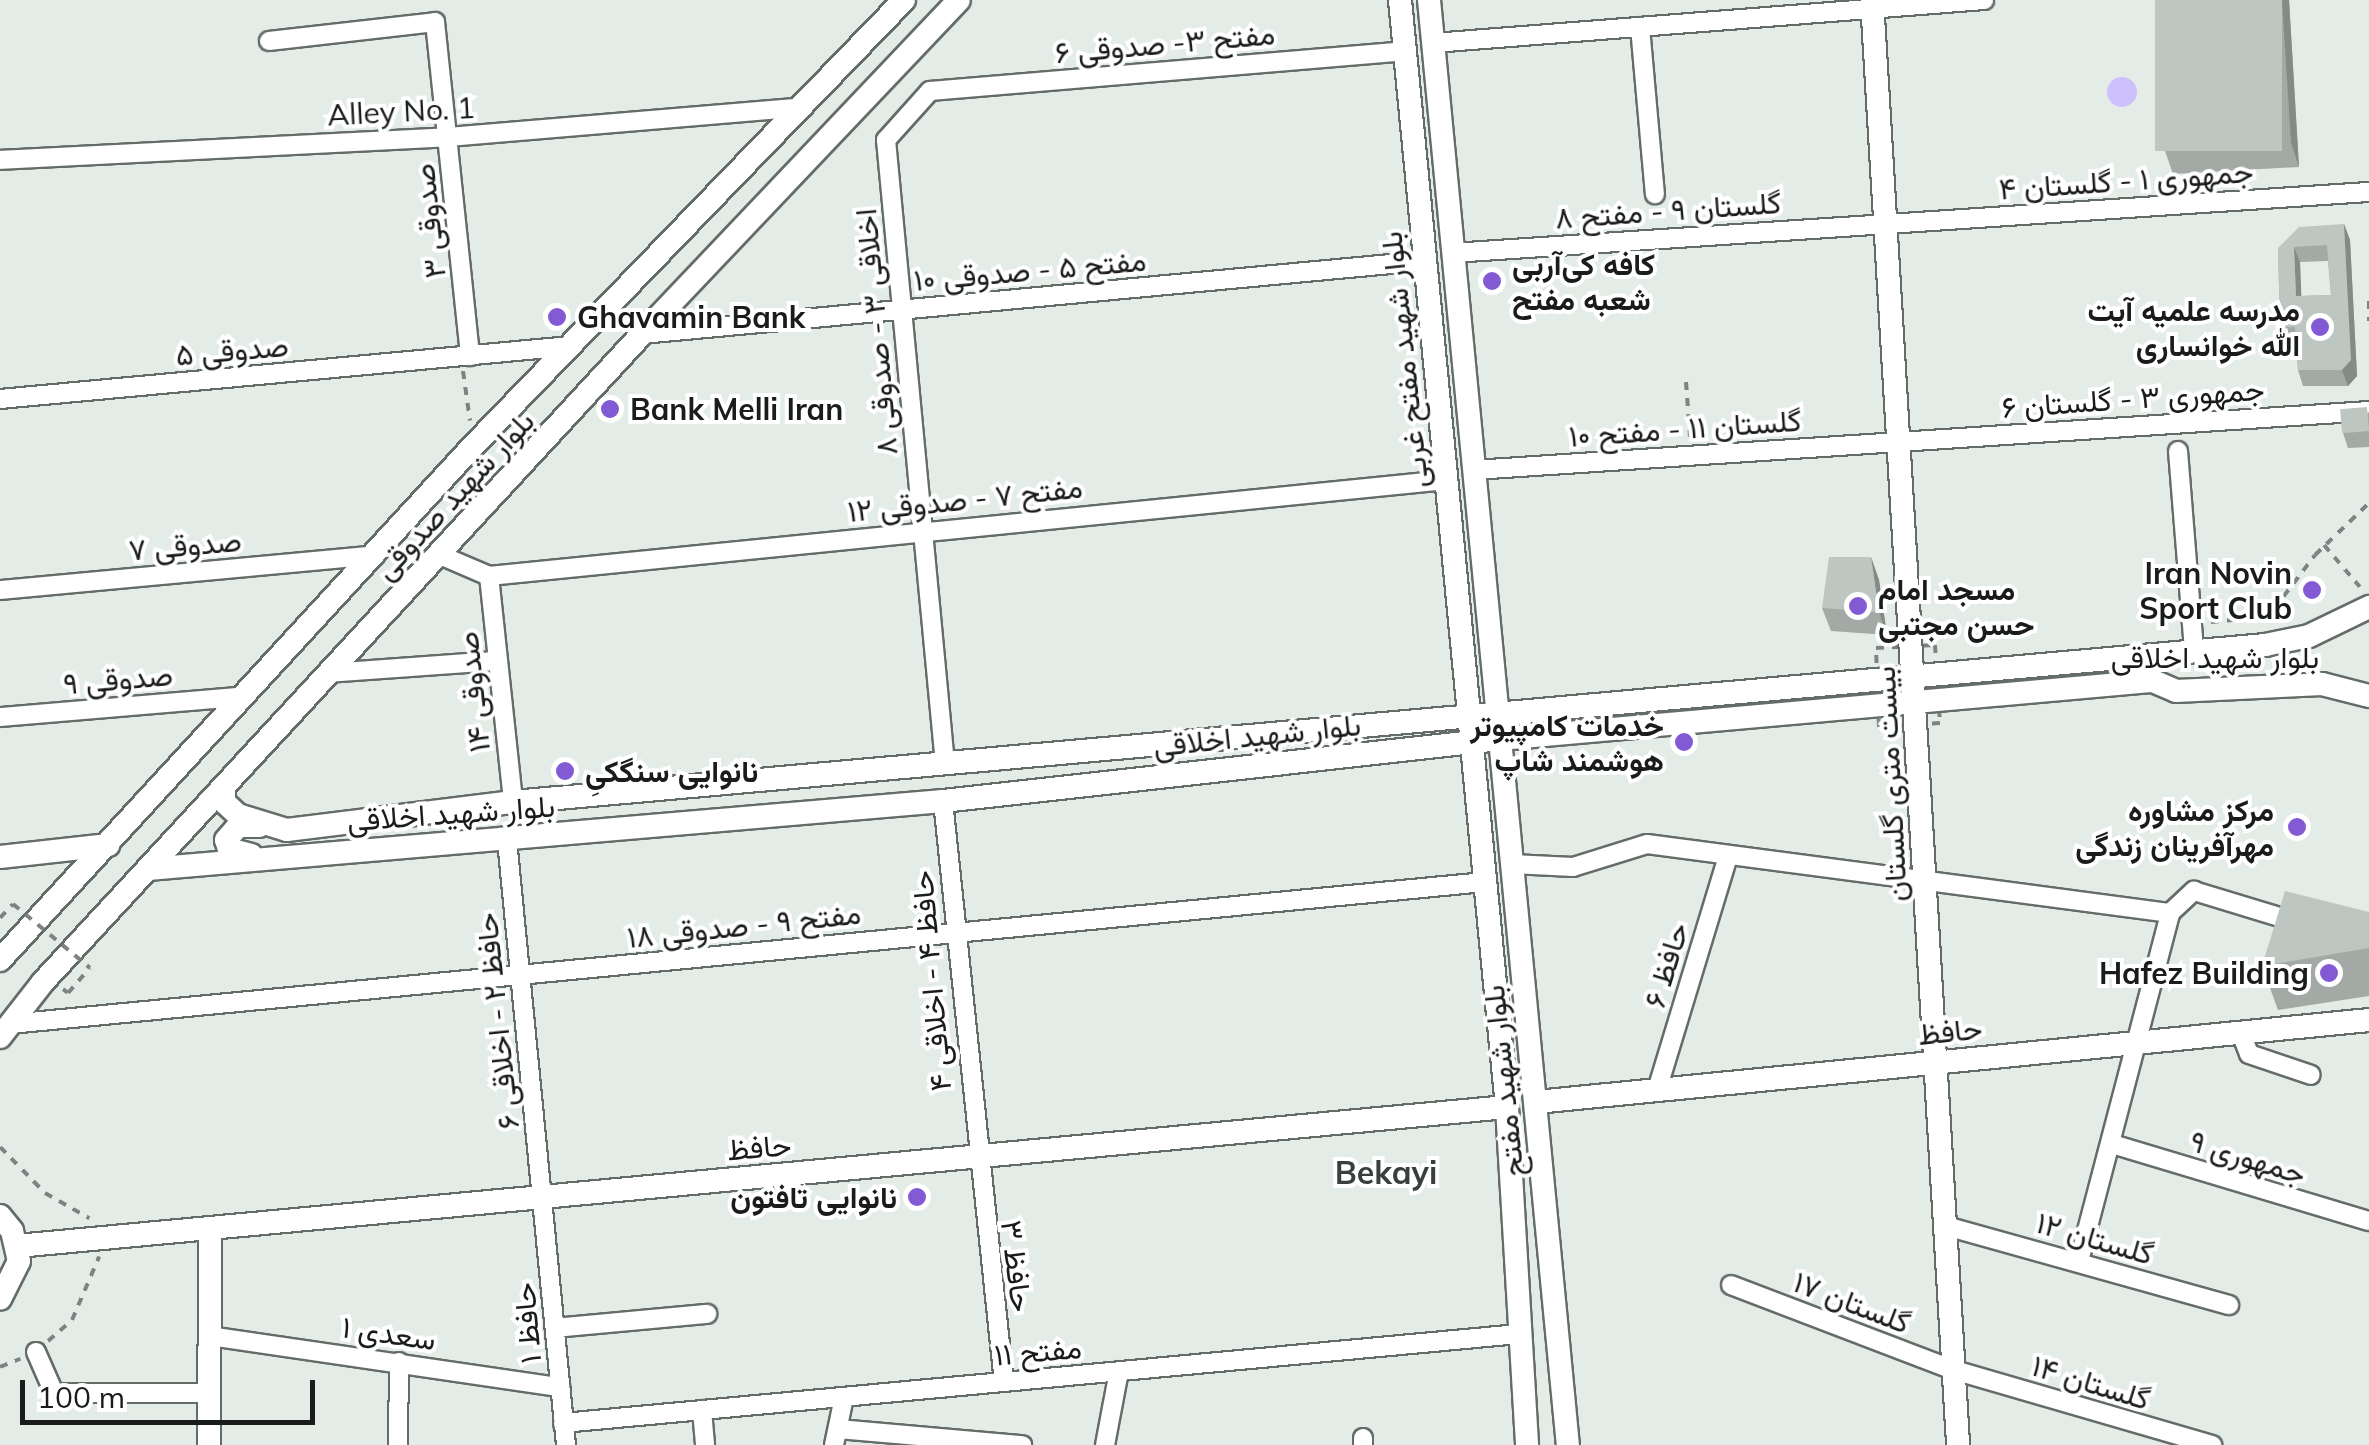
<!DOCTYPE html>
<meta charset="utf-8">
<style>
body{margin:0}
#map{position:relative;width:2369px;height:1445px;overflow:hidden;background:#e3ece7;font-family:Mulish,Vazirmatn,sans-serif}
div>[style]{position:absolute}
.water>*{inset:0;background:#cec0fc}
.round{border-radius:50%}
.path>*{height:4px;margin-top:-2px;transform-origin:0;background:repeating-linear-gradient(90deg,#7d8380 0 8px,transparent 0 16px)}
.roads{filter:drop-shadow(2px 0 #646c68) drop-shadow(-2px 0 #646c68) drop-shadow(0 2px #646c68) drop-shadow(0 -2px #646c68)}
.street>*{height:18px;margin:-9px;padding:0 9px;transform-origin:9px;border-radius:9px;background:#fff}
.secondary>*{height:22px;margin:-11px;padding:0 11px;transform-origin:11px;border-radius:11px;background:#fff}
.path-bridge>*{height:4px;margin-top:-2px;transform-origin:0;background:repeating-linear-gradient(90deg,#7d8380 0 8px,transparent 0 16px)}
.wall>*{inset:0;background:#a3aaa6}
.shaded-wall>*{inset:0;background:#848b87}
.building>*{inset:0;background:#bdc6c1;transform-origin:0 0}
.dots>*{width:28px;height:28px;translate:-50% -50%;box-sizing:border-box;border:5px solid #fff;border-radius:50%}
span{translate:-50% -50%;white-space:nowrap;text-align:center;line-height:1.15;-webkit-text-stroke:8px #fff;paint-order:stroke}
.street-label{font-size:30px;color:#191c1b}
.poi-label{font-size:30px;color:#191c1b;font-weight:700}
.left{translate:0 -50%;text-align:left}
.right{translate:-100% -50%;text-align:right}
.neighbourhood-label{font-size:32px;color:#393f3c;font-weight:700}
.scale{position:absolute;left:20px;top:1380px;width:295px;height:45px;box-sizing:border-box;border:5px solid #191c1b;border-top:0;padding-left:12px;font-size:30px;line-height:35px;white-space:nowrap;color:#191c1b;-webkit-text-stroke:8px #fff;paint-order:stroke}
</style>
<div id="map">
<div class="water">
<i class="round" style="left:2107px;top:77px;width:30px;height:30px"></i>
</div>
<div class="path">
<i style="left:2369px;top:301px;width:20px;rotate:90deg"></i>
<i style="left:463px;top:371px;width:50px;rotate:82deg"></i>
<i style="left:1686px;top:382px;width:55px;rotate:85.8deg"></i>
<i style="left:2324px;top:545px;width:55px;rotate:49.4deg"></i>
<i style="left:2211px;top:622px;width:43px;rotate:-5.3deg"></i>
<i style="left:2254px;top:618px;width:22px;rotate:-24deg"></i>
<i style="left:2274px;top:609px;width:68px;rotate:-52.8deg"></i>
<i style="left:2315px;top:555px;width:75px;rotate:-43.9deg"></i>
<i style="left:1935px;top:645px;width:78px;rotate:86.3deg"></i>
<i style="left:1940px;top:723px;width:61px;rotate:176.2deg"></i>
<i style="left:1879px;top:727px;width:79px;rotate:-92.2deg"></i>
<i style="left:1876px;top:648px;width:59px;rotate:-2.9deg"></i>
<i style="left:0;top:918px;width:19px;rotate:-47deg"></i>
<i style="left:63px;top:989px;width:6px;rotate:39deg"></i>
<i style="left:68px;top:993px;width:33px;rotate:-49deg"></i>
<i style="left:0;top:1147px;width:64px;rotate:45.6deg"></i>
<i style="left:45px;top:1193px;width:51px;rotate:29.6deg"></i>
<i style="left:48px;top:1341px;width:32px;rotate:-41deg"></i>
<i style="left:72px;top:1320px;width:69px;rotate:-66.8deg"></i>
<i style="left:0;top:1367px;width:22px;rotate:-22deg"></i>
</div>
<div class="roads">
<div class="street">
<i style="left:1640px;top:27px;width:168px;rotate:84.9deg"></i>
<i style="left:269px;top:41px;width:167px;rotate:-6.5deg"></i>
<i style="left:435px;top:22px;width:336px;rotate:84deg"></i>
<i style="left:1433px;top:43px;width:553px;rotate:-4.46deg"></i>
<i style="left:0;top:160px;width:449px;rotate:-2.9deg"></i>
<i style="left:448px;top:137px;width:357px;rotate:-4.8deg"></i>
<i style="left:1452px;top:253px;width:919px;rotate:-3.81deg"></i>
<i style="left:642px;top:334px;width:784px;rotate:-5.34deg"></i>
<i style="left:0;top:399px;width:572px;rotate:-5.31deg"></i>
<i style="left:2178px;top:451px;width:202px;rotate:85.4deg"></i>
<i style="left:1474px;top:470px;width:897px;rotate:-3.77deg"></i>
<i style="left:440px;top:555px;width:53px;rotate:23.2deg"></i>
<i style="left:489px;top:576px;width:962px;rotate:-5.73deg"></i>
<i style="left:489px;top:576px;width:227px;rotate:83.9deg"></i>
<i style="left:0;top:590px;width:377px;rotate:-5.3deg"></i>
<i style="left:328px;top:673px;width:169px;rotate:-4.1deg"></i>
<i style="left:0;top:717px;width:241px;rotate:-4.8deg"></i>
<i style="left:945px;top:764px;width:627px;rotate:-95.4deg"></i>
<i style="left:886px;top:140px;width:66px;rotate:-48.1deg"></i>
<i style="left:930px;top:91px;width:476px;rotate:-4.8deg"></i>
<i style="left:943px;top:801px;width:584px;rotate:84.01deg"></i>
<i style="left:507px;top:840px;width:608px;rotate:84.43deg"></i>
<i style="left:1512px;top:864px;width:61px;rotate:2.8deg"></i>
<i style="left:1573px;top:867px;width:77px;rotate:-17.3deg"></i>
<i style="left:1647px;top:844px;width:528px;rotate:7.52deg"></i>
<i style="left:2170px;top:913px;width:33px;rotate:-43deg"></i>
<i style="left:2194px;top:891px;width:107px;rotate:16.9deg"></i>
<i style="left:10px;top:1024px;width:1481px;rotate:-5.5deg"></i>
<i style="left:2241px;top:1033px;width:22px;rotate:69deg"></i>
<i style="left:2249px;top:1054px;width:65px;rotate:18.7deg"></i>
<i style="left:1657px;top:1090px;width:245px;rotate:-73.1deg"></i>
<i style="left:2112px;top:1144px;width:268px;rotate:16.7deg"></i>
<i style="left:1946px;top:1226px;width:294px;rotate:15.6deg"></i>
<i style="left:2079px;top:1261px;width:360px;rotate:-75.3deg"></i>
<i style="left:1731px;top:1285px;width:239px;rotate:20.9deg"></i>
<i style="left:1954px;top:1370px;width:269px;rotate:16.2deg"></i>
<i style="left:555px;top:1328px;width:153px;rotate:-5.3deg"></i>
<i style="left:209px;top:1336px;width:355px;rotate:8.3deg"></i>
<i style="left:36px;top:1352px;width:45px;rotate:66.3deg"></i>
<i style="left:54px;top:1393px;width:155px"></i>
<i style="left:702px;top:1410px;width:35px;rotate:85deg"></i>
<i style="left:563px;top:1423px;width:959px;rotate:-5.32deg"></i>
<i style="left:838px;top:1429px;width:185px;rotate:5deg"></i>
<i style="left:1363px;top:1438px;width:7px;rotate:90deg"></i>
<i style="left:398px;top:1445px;width:83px;rotate:-89.3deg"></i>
<i style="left:834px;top:1445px;width:49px;rotate:-78.2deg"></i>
<i style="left:1105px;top:1445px;width:75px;rotate:-79.3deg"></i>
</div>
<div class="secondary">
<i style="left:1400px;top:0;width:1112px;rotate:84.48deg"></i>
<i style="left:1507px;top:1107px;width:339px;rotate:86.6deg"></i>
<i style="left:1429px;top:0;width:1452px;rotate:84.51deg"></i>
<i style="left:1872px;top:0;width:1448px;rotate:86.59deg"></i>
<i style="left:224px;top:787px;width:15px;rotate:90deg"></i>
<i style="left:224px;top:802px;width:19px;rotate:43deg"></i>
<i style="left:238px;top:815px;width:51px;rotate:17deg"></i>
<i style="left:287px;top:830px;width:228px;rotate:-7.1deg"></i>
<i style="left:513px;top:802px;width:1759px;rotate:-5.12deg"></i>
<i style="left:2265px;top:645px;width:45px;rotate:-11.6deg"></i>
<i style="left:2309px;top:636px;width:67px;rotate:-25.8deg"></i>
<i style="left:251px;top:855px;width:23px;rotate:-165deg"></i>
<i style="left:229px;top:849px;width:9px;rotate:-108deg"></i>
<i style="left:226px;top:840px;width:18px;rotate:-49deg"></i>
<i style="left:238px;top:826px;width:21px"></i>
<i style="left:0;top:857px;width:109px;rotate:-6.3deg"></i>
<i style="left:148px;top:869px;width:798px;rotate:-4.89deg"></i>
<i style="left:943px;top:801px;width:560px;rotate:-6.35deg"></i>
<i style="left:1500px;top:739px;width:656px;rotate:-5.08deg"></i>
<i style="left:2153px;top:681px;width:25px;rotate:23deg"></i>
<i style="left:2176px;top:691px;width:146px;rotate:-2.7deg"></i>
<i style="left:2322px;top:684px;width:49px;rotate:14.3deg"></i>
<i style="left:0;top:960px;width:699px;rotate:-47.38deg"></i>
<i style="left:473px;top:446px;width:620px;rotate:-45.98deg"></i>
<i style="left:0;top:1037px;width:70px;rotate:-52deg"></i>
<i style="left:43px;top:982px;width:882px;rotate:-47.25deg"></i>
<i style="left:642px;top:334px;width:460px;rotate:-46.5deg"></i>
<i style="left:1536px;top:1102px;width:837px;rotate:-5.62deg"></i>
<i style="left:0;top:1216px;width:19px;rotate:51deg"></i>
<i style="left:12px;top:1231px;width:31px;rotate:77deg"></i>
<i style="left:19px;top:1261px;width:42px;rotate:116.6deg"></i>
<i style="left:17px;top:1246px;width:1496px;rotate:-5.33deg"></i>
<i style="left:209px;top:1445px;width:217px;rotate:-89.7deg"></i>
</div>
</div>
<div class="path-bridge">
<i style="left:13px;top:904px;width:100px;rotate:39.7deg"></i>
</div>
<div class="wall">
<i style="clip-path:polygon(2155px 0,2289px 0,2299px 167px,2173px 174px,2165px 151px)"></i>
<i style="clip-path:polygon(evenodd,2344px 224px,2350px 240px,2357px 376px,2348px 386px,2303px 386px,2298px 370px,2296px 343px,2286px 342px,2280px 327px,2278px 248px,2344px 224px,2328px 261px,2331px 295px,2301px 296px,2300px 262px,2328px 261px)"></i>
<i style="clip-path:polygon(2369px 412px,2369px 447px,2348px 448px,2343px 433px)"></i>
<i style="clip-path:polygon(1871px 557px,1879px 580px,1887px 635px,1831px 631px,1822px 608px)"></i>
<i style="clip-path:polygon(2369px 912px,2369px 996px,2278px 1010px,2262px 966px)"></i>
</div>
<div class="shaded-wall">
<i style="clip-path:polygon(2282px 0,2289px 0,2299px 167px,2291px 143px)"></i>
<i style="clip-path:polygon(2344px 224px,2350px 240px,2357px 376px,2348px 386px,2342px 370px)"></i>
<i style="clip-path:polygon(2294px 247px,2300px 262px,2302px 311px,2296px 296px)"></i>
<i style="clip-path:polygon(1871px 557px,1879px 580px,1887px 635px,1879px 612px)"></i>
</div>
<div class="building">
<i style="left:2155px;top:0;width:127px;height:151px"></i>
<i style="clip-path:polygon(evenodd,2344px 224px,2351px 360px,2342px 370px,2298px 370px,2295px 327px,2280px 327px,2278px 248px,2299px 227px,2344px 224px,2327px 245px,2331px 295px,2296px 296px,2294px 247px,2327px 245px)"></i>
<i style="left:2367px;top:407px;width:24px;height:27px;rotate:85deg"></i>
<i style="clip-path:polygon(1829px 557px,1871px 557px,1879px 612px,1822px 608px)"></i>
<i style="clip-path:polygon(2285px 891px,2369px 912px,2369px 948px,2262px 966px)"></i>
</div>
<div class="dots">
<i style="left:1492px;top:281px;background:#815ad4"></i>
<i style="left:557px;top:317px;background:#815ad4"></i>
<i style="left:2320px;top:327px;background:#815ad4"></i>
<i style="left:610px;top:409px;background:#815ad4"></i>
<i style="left:2312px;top:590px;background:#815ad4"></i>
<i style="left:1858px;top:606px;background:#815ad4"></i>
<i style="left:1684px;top:742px;background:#815ad4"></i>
<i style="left:565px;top:771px;background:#815ad4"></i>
<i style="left:2297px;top:827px;background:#815ad4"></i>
<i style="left:2329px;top:973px;background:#815ad4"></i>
<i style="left:917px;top:1197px;background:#815ad4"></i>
</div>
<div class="street-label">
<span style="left:1165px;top:43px;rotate:-5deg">مفتح ۳- صدوقی ۶</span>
<span style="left:401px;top:111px;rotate:-3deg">Alley No. 1</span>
<span style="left:2126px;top:180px;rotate:-4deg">جمهوری ۱ - گلستان ۴</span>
<span style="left:1668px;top:210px;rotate:-4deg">گلستان ۹ - مفتح ۸</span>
<span style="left:429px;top:221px;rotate:-96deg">صدوقی ۳</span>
<span style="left:1030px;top:270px;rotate:-5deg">مفتح ۵ - صدوقی ۱۰</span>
<span style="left:876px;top:332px;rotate:-95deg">اخلاقی ۳ - صدوقی ۸</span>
<span style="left:232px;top:350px;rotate:-5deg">صدوقی ۵</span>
<span style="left:1404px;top:360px;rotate:-96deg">بلوار شهید مفتح غربی</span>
<span style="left:2133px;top:398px;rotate:-4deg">جمهوری ۳ - گلستان ۶</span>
<span style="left:1685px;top:428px;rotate:-4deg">گلستان ۱۱ - مفتح ۱۰</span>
<span style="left:454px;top:495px;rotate:-47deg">بلوار شهید صدوقی</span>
<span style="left:965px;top:499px;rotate:-6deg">مفتح ۷ - صدوقی ۱۲</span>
<span style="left:185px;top:545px;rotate:-5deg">صدوقی ۷</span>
<span style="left:2215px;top:657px">بلوار شهید اخلاقی</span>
<span style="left:118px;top:679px;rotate:-5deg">صدوقی ۹</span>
<span style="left:473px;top:692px;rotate:-96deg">صدوقی ۱۴</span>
<span style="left:1257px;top:735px;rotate:-6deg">بلوار شهید اخلاقی</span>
<span style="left:1890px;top:784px;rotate:-93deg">بیست متری گلستان</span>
<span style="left:451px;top:813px;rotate:-4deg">بلوار شهید اخلاقی</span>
<span style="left:744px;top:925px;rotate:-6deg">مفتح ۹ - صدوقی ۱۸</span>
<span style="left:1666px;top:965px;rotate:-73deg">حافظ ۶</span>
<span style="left:931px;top:981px;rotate:-95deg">حافظ ۴ - اخلاقی ۴</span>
<span style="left:497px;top:1021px;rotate:-96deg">حافظ ۲ - اخلاقی ۶</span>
<span style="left:1950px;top:1031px;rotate:-6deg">حافظ</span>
<span style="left:1503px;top:1081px;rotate:-96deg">بلوار شهید مفتح</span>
<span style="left:759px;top:1147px;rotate:-5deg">حافظ</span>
<span style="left:2248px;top:1157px;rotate:17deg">جمهوری ۹</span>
<span style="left:2095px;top:1238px;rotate:16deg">گلستان ۱۲</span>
<span style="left:1017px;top:1266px;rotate:83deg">حافظ ۳</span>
<span style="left:1852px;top:1302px;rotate:21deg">گلستان ۱۷</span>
<span style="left:527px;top:1323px;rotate:-95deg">حافظ ۱</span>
<span style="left:389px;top:1333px;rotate:8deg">سعدی ۱</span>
<span style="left:1038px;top:1351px;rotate:-5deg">مفتح ۱۱</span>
<span style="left:2091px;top:1382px;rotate:17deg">گلستان ۱۴</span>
</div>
<div class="poi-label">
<span class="left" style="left:1512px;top:281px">کافه کی‌آربی<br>شعبه مفتح</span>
<span class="right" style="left:2300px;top:327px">مدرسه علمیه آیت<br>الله خوانساری</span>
<span class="left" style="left:577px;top:317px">Ghavamin Bank</span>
<span class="left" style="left:630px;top:409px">Bank Melli Iran</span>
<span class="right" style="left:2292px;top:590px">Iran Novin<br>Sport Club</span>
<span class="left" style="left:1878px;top:606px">مسجد امام<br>حسن مجتبی</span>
<span class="right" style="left:1664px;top:742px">خدمات کامپیوتر<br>هوشمند شاپ</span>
<span class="left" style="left:585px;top:771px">نانوایی سنگکیِ</span>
<span class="right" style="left:2274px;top:827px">مرکز مشاوره<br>مهرآفرینان زندگی</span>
<span class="right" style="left:2309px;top:973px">Hafez Building</span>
<span class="right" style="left:897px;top:1197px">نانوایی تافتون</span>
</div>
<div class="neighbourhood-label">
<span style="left:1386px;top:1172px">Bekayi</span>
</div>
<div class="scale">100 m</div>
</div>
